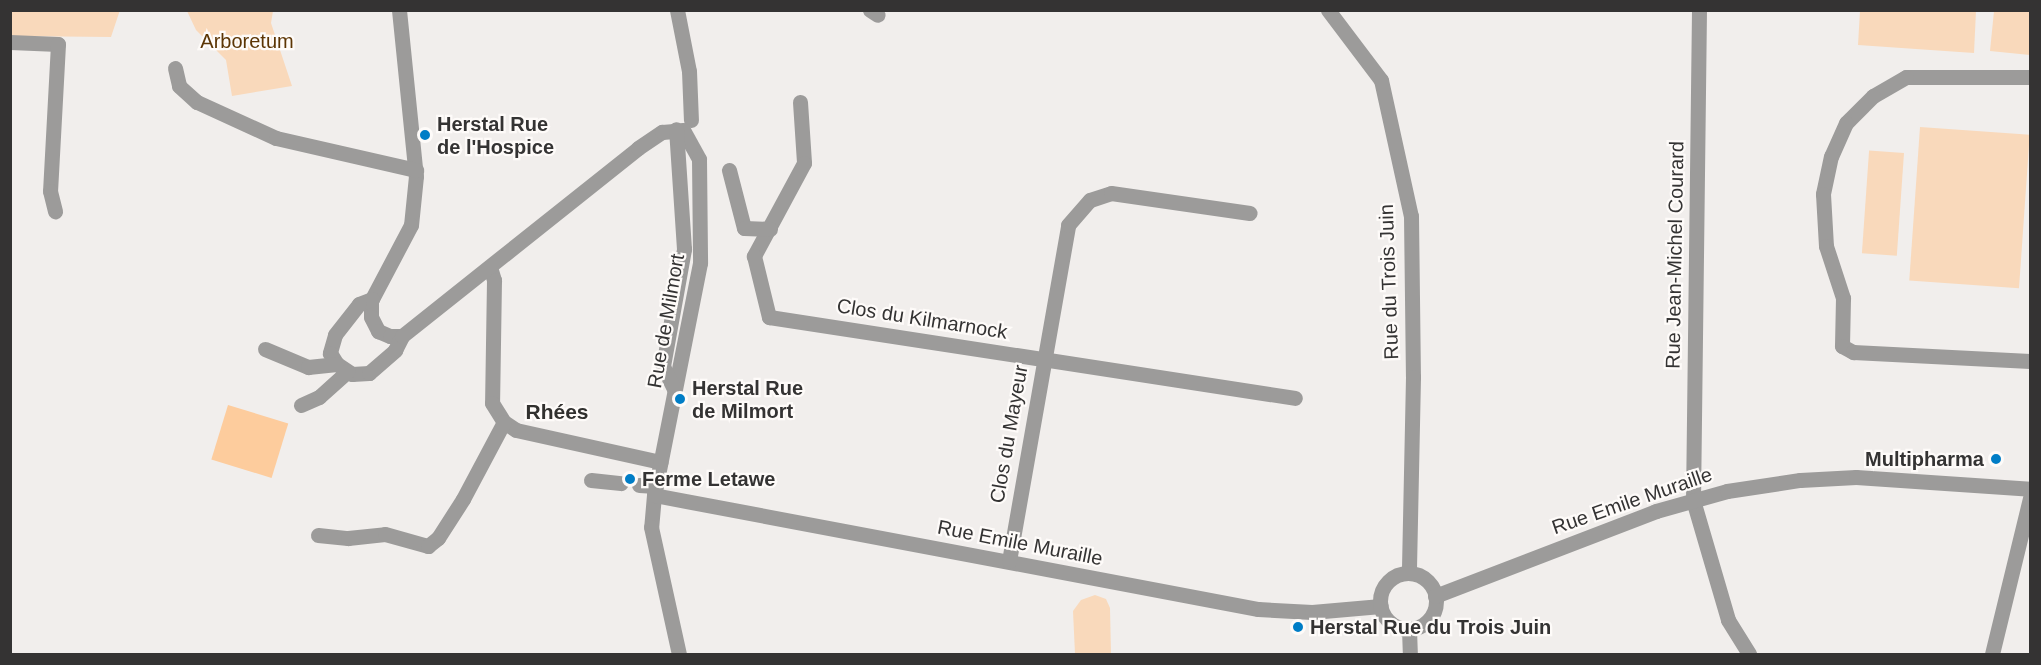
<!DOCTYPE html>
<meta charset="utf-8">
<style>
body{margin:0}
#map{position:relative;width:2041px;height:665px;overflow:hidden;background:#f1eeec;font-family:Helvetica,sans-serif}
div>[style]{position:absolute}
.green>*{inset:0;background:#f9d9bb;transform-origin:0 0}
.water>*{inset:0;background:#fdcc9d;transform-origin:0 0}
.minor>*{height:15px;margin:-7.5px;padding:0 7.5px;transform-origin:7.5px;border-radius:7.5px;background:#9c9b9a}
.minor>.ring{margin:-7.5px;padding:0;box-sizing:content-box;background:none;border:15px solid #9c9b9a;border-radius:50%}
.dots>*{width:16px;height:16px;translate:-50% -50%;box-sizing:border-box;border:3px solid #fefbf9;border-radius:50%}
span{translate:-50% -50%;white-space:nowrap;text-align:center;line-height:1.15;-webkit-text-stroke:4.5px #fefbf9;paint-order:stroke}
.park-label{font-size:20px;color:#5c3504}
.poi-label{font-size:20px;color:#343333;font-weight:700}
.left{translate:0 -50%;text-align:left}
.right{translate:-100% -50%;text-align:right}
.street-label{font-size:20px;color:#343333}
.neighbourhood-label{font-size:21px;color:#31302e;font-weight:700}
.frame{position:absolute;inset:0;border:12px solid #343333;pointer-events:none}
</style>
<div id="map">
<div class="green">
<i style="clip-path:polygon(120px 10px,111px 37px,11px 36px,10px 11px)"></i>
<i style="clip-path:polygon(187px 11px,273px 11px,271px 23px,292px 86px,232px 96px,226px 60px,196px 30px)"></i>
<i style="clip-path:polygon(1860px 11px,1976px 11px,1974px 53px,1858px 45px)"></i>
<i style="clip-path:polygon(1994px 11px,2030px 11px,2030px 55px,1990px 51px)"></i>
<i style="left:1920px;top:127px;width:110px;height:154px;rotate:4deg"></i>
<i style="left:1904px;top:153px;width:103px;height:35px;rotate:94deg"></i>
<i style="clip-path:polygon(1095px 595px,1106px 599px,1110px 608px,1111px 654px,1075px 654px,1073px 611px,1081px 600px)"></i>
</div>
<div class="water">
<i style="left:228px;top:405px;width:63px;height:57px;rotate:17deg"></i>
</div>
<div class="minor">
<i style="left:399px;top:10px;width:167px;rotate:84.2deg"></i>
<i style="left:416px;top:176px;width:49px;rotate:95.8deg"></i>
<i style="left:411px;top:225px;width:86px;rotate:117.8deg"></i>
<i style="left:371px;top:301px;width:16px;rotate:90deg"></i>
<i style="left:371px;top:317px;width:16px;rotate:63deg"></i>
<i style="left:378px;top:331px;width:13px;rotate:23deg"></i>
<i style="left:390px;top:336px;width:12px"></i>
<i style="left:677px;top:10px;width:62px;rotate:78.9deg"></i>
<i style="left:689px;top:71px;width:49px;rotate:87.7deg"></i>
<i style="left:870px;top:10px;width:9px;rotate:32deg"></i>
<i style="left:1328px;top:10px;width:88px;rotate:52.9deg"></i>
<i style="left:1381px;top:80px;width:139px;rotate:77.6deg"></i>
<i style="left:1411px;top:216px;width:161px;rotate:89.3deg"></i>
<i style="left:1413px;top:377px;width:196px;rotate:91.2deg"></i>
<i style="left:1699px;top:10px;width:490px;rotate:90.7deg"></i>
<i style="left:1693px;top:500px;width:125px;rotate:73.7deg"></i>
<i style="left:1728px;top:620px;width:40px;rotate:58deg"></i>
<i style="left:10px;top:42px;width:48px;rotate:2.4deg"></i>
<i style="left:58px;top:44px;width:147px;rotate:93.1deg"></i>
<i style="left:50px;top:191px;width:21px;rotate:76deg"></i>
<i style="left:175px;top:68px;width:18px;rotate:77deg"></i>
<i style="left:179px;top:86px;width:24px;rotate:42deg"></i>
<i style="left:197px;top:102px;width:87px;rotate:24.5deg"></i>
<i style="left:276px;top:138px;width:144px;rotate:12.9deg"></i>
<i style="left:2030px;top:77px;width:124px;rotate:180deg"></i>
<i style="left:1906px;top:77px;width:38px;rotate:150deg"></i>
<i style="left:1873px;top:96px;width:38px;rotate:135deg"></i>
<i style="left:1846px;top:123px;width:36px;rotate:114deg"></i>
<i style="left:1831px;top:156px;width:39px;rotate:102deg"></i>
<i style="left:1823px;top:194px;width:52px;rotate:86.7deg"></i>
<i style="left:1826px;top:246px;width:55px;rotate:71.9deg"></i>
<i style="left:1843px;top:298px;width:48px;rotate:91.2deg"></i>
<i style="left:1842px;top:346px;width:13px;rotate:29deg"></i>
<i style="left:1853px;top:352px;width:177px;rotate:2.9deg"></i>
<i style="left:800px;top:102px;width:61px;rotate:86.2deg"></i>
<i style="left:804px;top:163px;width:106px;rotate:118.3deg"></i>
<i style="left:754px;top:256px;width:63px;rotate:76.2deg"></i>
<i style="left:769px;top:317px;width:532px;rotate:8.75deg"></i>
<i style="left:729px;top:170px;width:60px;rotate:75.5deg"></i>
<i style="left:744px;top:228px;width:26px;rotate:2deg"></i>
<i style="left:490px;top:267px;width:14px;rotate:73deg"></i>
<i style="left:494px;top:280px;width:123px;rotate:90.9deg"></i>
<i style="left:492px;top:403px;width:22px;rotate:58deg"></i>
<i style="left:504px;top:422px;width:14px;rotate:34deg"></i>
<i style="left:516px;top:430px;width:148px;rotate:12.5deg"></i>
<i style="left:372px;top:299px;width:14px;rotate:159deg"></i>
<i style="left:359px;top:304px;width:39px;rotate:128deg"></i>
<i style="left:335px;top:335px;width:19px;rotate:106deg"></i>
<i style="left:330px;top:353px;width:13px;rotate:58deg"></i>
<i style="left:337px;top:364px;width:18px;rotate:34deg"></i>
<i style="left:352px;top:374px;width:17px;rotate:-3deg"></i>
<i style="left:369px;top:373px;width:35px;rotate:-41deg"></i>
<i style="left:395px;top:350px;width:16px;rotate:-63deg"></i>
<i style="left:402px;top:336px;width:302px;rotate:-38.5deg"></i>
<i style="left:638px;top:148px;width:29px;rotate:-34deg"></i>
<i style="left:662px;top:132px;width:21px;rotate:-5deg"></i>
<i style="left:683px;top:130px;width:33px;rotate:61deg"></i>
<i style="left:699px;top:159px;width:104px;rotate:89.4deg"></i>
<i style="left:700px;top:263px;width:237px;rotate:101.2deg"></i>
<i style="left:654px;top:495px;width:32px;rotate:95deg"></i>
<i style="left:651px;top:527px;width:130px;rotate:77.6deg"></i>
<i style="left:265px;top:349px;width:47px;rotate:22.7deg"></i>
<i style="left:308px;top:367px;width:29px;rotate:-6deg"></i>
<i style="left:675px;top:391px;width:28px;rotate:-116deg"></i>
<i style="left:663px;top:366px;width:119px;rotate:-79.8deg"></i>
<i style="left:684px;top:249px;width:120px;rotate:-93.8deg"></i>
<i style="left:301px;top:405px;width:20px;rotate:-24deg"></i>
<i style="left:319px;top:397px;width:38px;rotate:-42deg"></i>
<i style="left:591px;top:480px;width:30px;rotate:6deg"></i>
<i style="left:639px;top:485px;width:17px;rotate:3deg"></i>
<i style="left:654px;top:495px;width:615px;rotate:10.69deg"></i>
<i style="left:1258px;top:609px;width:54px;rotate:3.2deg"></i>
<i style="left:1312px;top:612px;width:69px;rotate:-5deg"></i>
<i style="left:318px;top:535px;width:30px;rotate:6deg"></i>
<i style="left:348px;top:538px;width:37px;rotate:-6deg"></i>
<i style="left:385px;top:534px;width:45px;rotate:15.6deg"></i>
<i style="left:428px;top:546px;width:13px;rotate:-39deg"></i>
<i style="left:438px;top:538px;width:46px;rotate:-57.3deg"></i>
<i style="left:463px;top:499px;width:87px;rotate:-62deg"></i>
<i style="left:1009px;top:561px;width:341px;rotate:-80deg"></i>
<i style="left:1068px;top:225px;width:33px;rotate:-49deg"></i>
<i style="left:1090px;top:200px;width:22px;rotate:-18deg"></i>
<i style="left:1111px;top:193px;width:140px;rotate:8.2deg"></i>
<i class="ring" style="left:1380px;top:573px;width:41px;height:41px"></i>
<i style="left:1435px;top:596px;width:237px;rotate:-21deg"></i>
<i style="left:1656px;top:511px;width:74px;rotate:-15.7deg"></i>
<i style="left:1727px;top:491px;width:74px;rotate:-8.6deg"></i>
<i style="left:1800px;top:480px;width:56px;rotate:-3.1deg"></i>
<i style="left:1856px;top:477px;width:174px;rotate:3.9deg"></i>
<i style="left:1409px;top:629px;width:25px;rotate:88deg"></i>
<i style="left:1992px;top:654px;width:161px;rotate:-76.3deg"></i>
</div>
<div class="dots">
<i style="left:425px;top:135px;background:#007dc6"></i>
<i style="left:680px;top:399px;background:#007dc6"></i>
<i style="left:1996px;top:459px;background:#007dc6"></i>
<i style="left:630px;top:479px;background:#007dc6"></i>
<i style="left:1298px;top:627px;background:#007dc6"></i>
</div>
<div class="park-label">
<span style="left:247px;top:41px">Arboretum</span>
</div>
<div class="poi-label">
<span class="left" style="left:437px;top:136px">Herstal Rue<br>de l'Hospice</span>
<span class="left" style="left:692px;top:400px">Herstal Rue<br>de Milmort</span>
<span class="right" style="left:1984px;top:459px">Multipharma</span>
<span class="left" style="left:642px;top:479px">Ferme Letawe</span>
<span class="left" style="left:1310px;top:627px">Herstal Rue du Trois Juin</span>
</div>
<div class="street-label">
<span style="left:1675px;top:255px;rotate:-89deg">Rue Jean-Michel Courard</span>
<span style="left:1389px;top:282px;rotate:-92deg">Rue du Trois Juin</span>
<span style="left:922px;top:319px;rotate:9deg">Clos du Kilmarnock</span>
<span style="left:666px;top:321px;rotate:-80deg">Rue de Milmort</span>
<span style="left:1009px;top:434px;rotate:-80deg">Clos du Mayeur</span>
<span style="left:1632px;top:501px;rotate:-19deg">Rue Emile Muraille</span>
<span style="left:1020px;top:543px;rotate:11deg">Rue Emile Muraille</span>
</div>
<div class="neighbourhood-label">
<span style="left:557px;top:412px">Rhées</span>
</div>
<div class="frame"></div>
</div>
